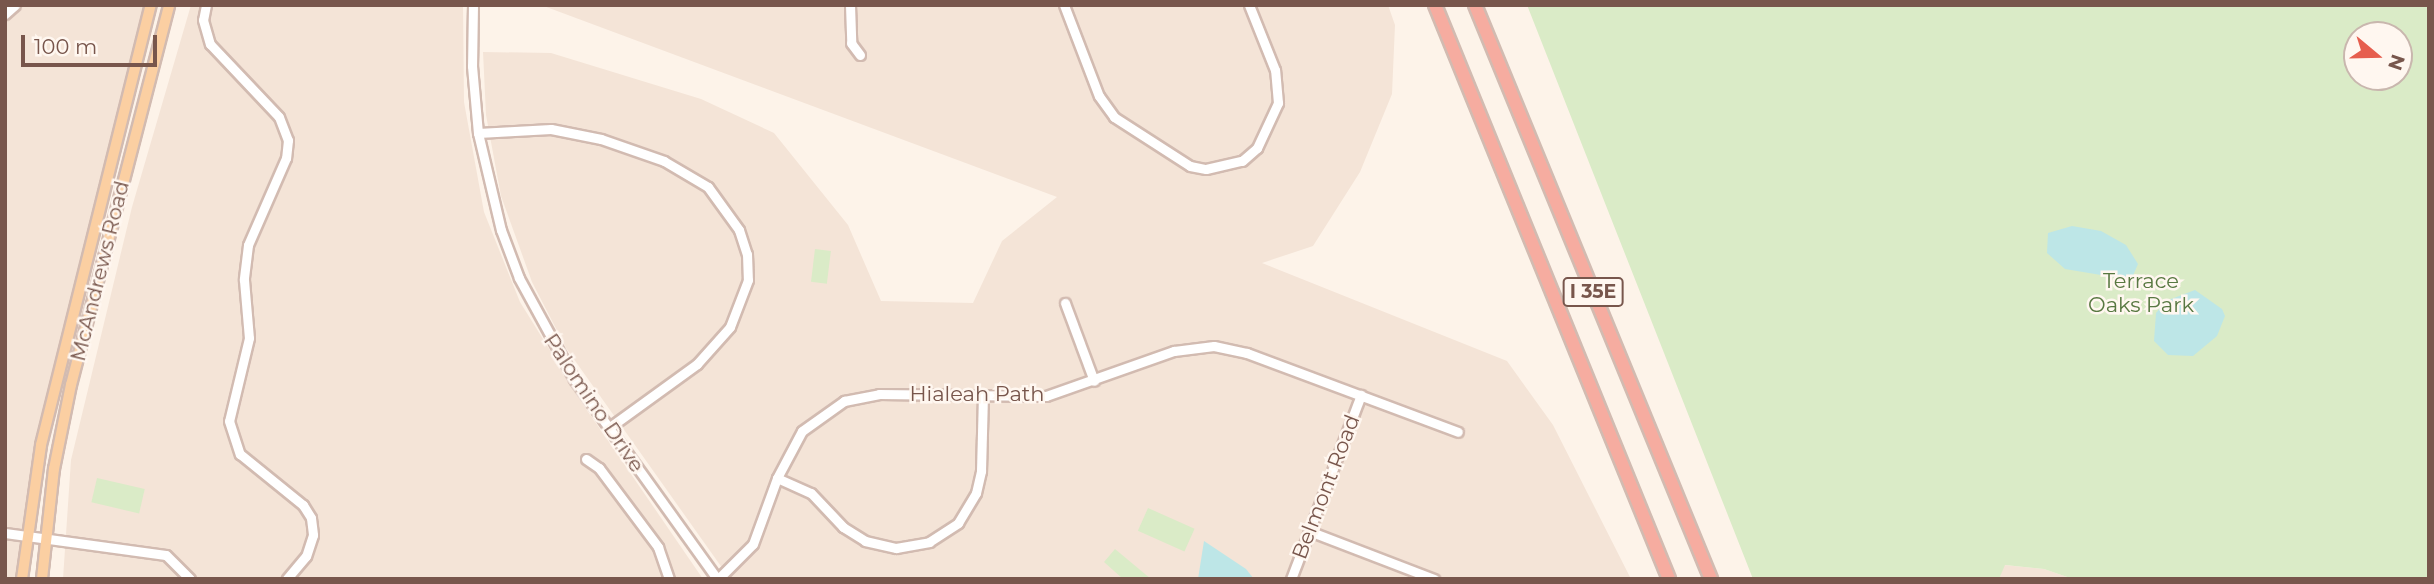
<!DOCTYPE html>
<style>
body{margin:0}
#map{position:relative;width:2434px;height:584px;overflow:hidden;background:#fdf3e9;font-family:Montserrat,sans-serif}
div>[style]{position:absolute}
.residential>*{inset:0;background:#f4e4d7}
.green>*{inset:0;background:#daebc7;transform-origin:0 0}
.water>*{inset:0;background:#bde6e7}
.roads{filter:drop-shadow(2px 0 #d2bbb1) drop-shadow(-2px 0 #d2bbb1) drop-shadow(0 2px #d2bbb1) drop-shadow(0 -2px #d2bbb1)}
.minor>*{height:9px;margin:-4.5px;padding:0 4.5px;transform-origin:4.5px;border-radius:4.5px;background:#fff}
.major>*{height:10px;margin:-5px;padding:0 5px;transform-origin:5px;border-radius:5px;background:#fbcfa2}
.highway>*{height:12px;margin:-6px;padding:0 6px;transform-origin:6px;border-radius:6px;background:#f6aca0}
span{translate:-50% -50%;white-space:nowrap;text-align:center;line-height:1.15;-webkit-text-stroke:5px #fff7f0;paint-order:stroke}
.shield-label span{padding:2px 5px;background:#fff7f0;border:2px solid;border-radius:5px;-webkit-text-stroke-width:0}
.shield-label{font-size:19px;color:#78564c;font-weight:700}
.street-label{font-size:21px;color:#78564c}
.park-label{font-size:21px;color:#587841}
.frame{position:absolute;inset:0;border:7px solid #78564c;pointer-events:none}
.north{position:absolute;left:2343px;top:21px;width:70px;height:70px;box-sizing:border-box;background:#fff7f0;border:2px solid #c9b7ae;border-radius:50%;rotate:109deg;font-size:19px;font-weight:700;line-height:28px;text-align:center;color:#78564c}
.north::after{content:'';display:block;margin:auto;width:24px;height:32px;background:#e65e4e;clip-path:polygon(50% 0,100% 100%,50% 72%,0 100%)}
.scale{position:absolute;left:21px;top:35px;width:136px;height:32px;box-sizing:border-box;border:4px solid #78564c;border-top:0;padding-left:9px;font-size:21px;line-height:24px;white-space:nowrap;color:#78564c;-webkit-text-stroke:5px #fff7f0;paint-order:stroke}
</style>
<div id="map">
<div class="residential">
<i style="clip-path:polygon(5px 5px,151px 5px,41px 445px,26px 579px,5px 579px)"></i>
<i style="clip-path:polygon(191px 5px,463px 5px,464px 102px,484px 212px,520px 302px,587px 410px,703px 579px,63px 579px,71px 460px,132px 207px)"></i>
<i style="clip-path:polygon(541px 5px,1388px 5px,1395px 25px,1392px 94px,1360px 172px,1313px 246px,1262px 263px,1507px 361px,1553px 425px,1631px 579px,730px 579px,566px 348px,532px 282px,501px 196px,486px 115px,483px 52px,551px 53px,701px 99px,774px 133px,848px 225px,881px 301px,973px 303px,1002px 241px,1057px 197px)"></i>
<i style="clip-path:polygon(2004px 565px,2044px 569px,2073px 579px,1999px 579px)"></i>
</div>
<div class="green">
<i style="clip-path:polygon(evenodd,1527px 5px,2429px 5px,2429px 579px,2073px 579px,2044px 569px,2005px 565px,1999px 579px,1753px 579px,1527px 5px,2357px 35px,2399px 35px,2399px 77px,2357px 77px,2357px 35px)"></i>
<i style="left:815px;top:249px;width:16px;height:33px;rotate:7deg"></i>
<i style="left:97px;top:478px;width:49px;height:25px;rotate:13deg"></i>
<i style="left:1148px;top:508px;width:51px;height:25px;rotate:24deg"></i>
<i style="clip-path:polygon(1115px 549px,1151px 579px,1123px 579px,1104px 562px)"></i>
</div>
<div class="water">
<i style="clip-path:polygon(2072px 226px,2101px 231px,2126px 245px,2138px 264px,2131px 280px,2065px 269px,2047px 253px,2048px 233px)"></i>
<i style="clip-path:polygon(2195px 290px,2222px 309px,2225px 316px,2217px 336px,2193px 356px,2168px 355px,2154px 341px,2156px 313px,2166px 301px)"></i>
<i style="clip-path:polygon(1204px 541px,1246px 569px,1254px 579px,1198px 579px)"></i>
</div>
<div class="roads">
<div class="minor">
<i style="left:206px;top:5px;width:15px;rotate:101deg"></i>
<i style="left:203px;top:20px;width:25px;rotate:74deg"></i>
<i style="left:210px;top:44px;width:100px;rotate:46.6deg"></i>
<i style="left:279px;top:117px;width:25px;rotate:69deg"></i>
<i style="left:288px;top:140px;width:18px;rotate:96deg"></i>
<i style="left:286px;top:158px;width:95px;rotate:113.6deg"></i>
<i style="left:248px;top:245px;width:35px;rotate:97deg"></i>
<i style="left:244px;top:280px;width:58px;rotate:85.1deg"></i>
<i style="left:249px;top:338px;width:85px;rotate:103.5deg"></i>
<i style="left:229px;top:421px;width:35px;rotate:72deg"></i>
<i style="left:240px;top:454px;width:81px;rotate:39deg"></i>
<i style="left:303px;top:505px;width:15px;rotate:58deg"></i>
<i style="left:311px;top:518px;width:17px;rotate:83deg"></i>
<i style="left:313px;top:535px;width:22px;rotate:108deg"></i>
<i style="left:306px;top:556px;width:30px;rotate:130deg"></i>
<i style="left:473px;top:5px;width:61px;rotate:90.9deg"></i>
<i style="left:472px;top:66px;width:67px;rotate:84.9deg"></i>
<i style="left:478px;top:133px;width:100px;rotate:76.7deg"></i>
<i style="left:501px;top:230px;width:51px;rotate:69.4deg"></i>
<i style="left:519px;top:278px;width:115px;rotate:61.4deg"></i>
<i style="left:574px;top:379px;width:246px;rotate:54.4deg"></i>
<i style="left:850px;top:5px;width:38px;rotate:88deg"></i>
<i style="left:851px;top:43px;width:15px;rotate:53deg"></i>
<i style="left:1064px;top:5px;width:97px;rotate:69deg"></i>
<i style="left:1099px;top:96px;width:26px;rotate:54deg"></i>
<i style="left:1114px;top:117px;width:90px;rotate:32.8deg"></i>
<i style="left:1190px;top:166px;width:16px;rotate:11deg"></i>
<i style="left:1206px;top:169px;width:37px;rotate:-13deg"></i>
<i style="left:1242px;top:161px;width:20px;rotate:-41deg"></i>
<i style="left:1257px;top:148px;width:50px;rotate:-65deg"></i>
<i style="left:1278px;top:103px;width:33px;rotate:-95deg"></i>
<i style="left:1275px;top:70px;width:70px;rotate:-111.8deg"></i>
<i style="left:5px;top:14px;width:13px;rotate:-42deg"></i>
<i style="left:478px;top:133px;width:73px;rotate:-3.1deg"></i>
<i style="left:551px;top:129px;width:51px;rotate:11.3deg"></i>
<i style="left:601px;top:139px;width:67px;rotate:19.2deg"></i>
<i style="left:664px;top:161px;width:51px;rotate:30.6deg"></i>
<i style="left:708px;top:187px;width:53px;rotate:54.2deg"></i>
<i style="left:739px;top:230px;width:25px;rotate:72deg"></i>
<i style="left:747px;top:254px;width:26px;rotate:88deg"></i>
<i style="left:748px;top:280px;width:50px;rotate:111deg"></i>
<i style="left:730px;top:327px;width:50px;rotate:131.7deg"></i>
<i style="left:697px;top:364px;width:107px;rotate:144.1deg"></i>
<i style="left:1065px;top:303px;width:83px;rotate:69.6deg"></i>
<i style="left:586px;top:459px;width:16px;rotate:35deg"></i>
<i style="left:599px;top:468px;width:99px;rotate:53.2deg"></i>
<i style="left:658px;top:547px;width:34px;rotate:71deg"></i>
<i style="left:777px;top:478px;width:37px;rotate:24deg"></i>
<i style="left:811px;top:493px;width:47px;rotate:46.7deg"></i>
<i style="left:843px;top:527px;width:26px;rotate:32deg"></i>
<i style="left:865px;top:541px;width:32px;rotate:13deg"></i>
<i style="left:896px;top:548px;width:34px;rotate:-10deg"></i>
<i style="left:929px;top:542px;width:35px;rotate:-33deg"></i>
<i style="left:958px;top:523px;width:35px;rotate:-59deg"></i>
<i style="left:976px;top:493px;width:23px;rotate:-77deg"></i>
<i style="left:981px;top:471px;width:75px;rotate:-88.5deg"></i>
<i style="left:1309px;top:531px;width:134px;rotate:21deg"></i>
<i style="left:5px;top:533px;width:162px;rotate:7.8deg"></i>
<i style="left:166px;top:555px;width:34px;rotate:45deg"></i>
<i style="left:718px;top:579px;width:49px;rotate:-45deg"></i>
<i style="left:753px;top:544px;width:70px;rotate:-70deg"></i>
<i style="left:777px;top:478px;width:53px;rotate:-62deg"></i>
<i style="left:802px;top:431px;width:52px;rotate:-35.5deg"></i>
<i style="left:844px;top:401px;width:36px;rotate:-11deg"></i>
<i style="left:879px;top:394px;width:167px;rotate:0.7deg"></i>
<i style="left:1046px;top:396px;width:136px;rotate:-19.4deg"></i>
<i style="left:1174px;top:351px;width:40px;rotate:-7.1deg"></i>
<i style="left:1214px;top:346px;width:34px;rotate:12deg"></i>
<i style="left:1247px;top:353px;width:225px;rotate:20.5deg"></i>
<i style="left:1291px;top:579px;width:197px;rotate:-69.2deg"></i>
</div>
<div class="major">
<i style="left:22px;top:579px;width:135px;rotate:-81.9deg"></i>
<i style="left:41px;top:445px;width:454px;rotate:-76deg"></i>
<i style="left:42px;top:579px;width:111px;rotate:-83.8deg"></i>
<i style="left:54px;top:469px;width:86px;rotate:-78.6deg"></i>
<i style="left:71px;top:385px;width:392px;rotate:-75.5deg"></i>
</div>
<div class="highway">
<i style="left:1435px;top:5px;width:620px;rotate:67.82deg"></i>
<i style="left:1475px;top:5px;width:621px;rotate:67.65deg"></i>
</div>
</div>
<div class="shield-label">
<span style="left:1593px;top:292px">I 35E</span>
</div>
<div class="street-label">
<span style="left:100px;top:271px;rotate:-76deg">McAndrews Road</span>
<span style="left:977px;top:394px">Hialeah Path</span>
<span style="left:594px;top:403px;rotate:56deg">Palomino Drive</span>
<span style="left:1326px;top:487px;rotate:-69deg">Belmont Road</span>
</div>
<div class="park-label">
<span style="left:2141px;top:293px">Terrace<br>Oaks Park</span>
</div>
<div class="frame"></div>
<div class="north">N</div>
<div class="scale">100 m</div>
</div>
